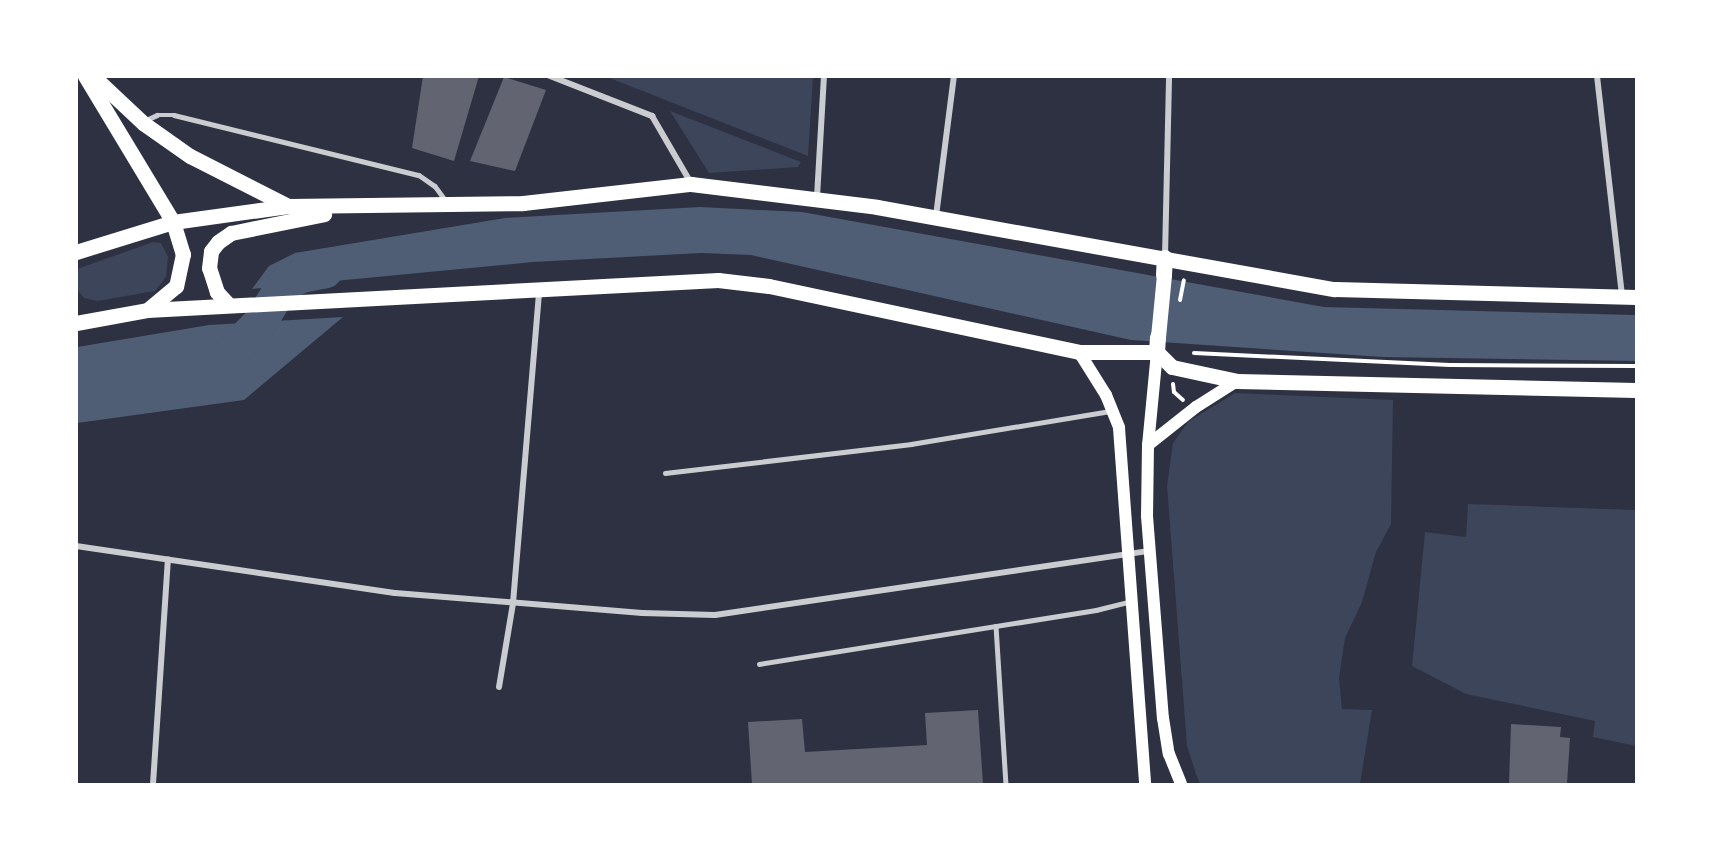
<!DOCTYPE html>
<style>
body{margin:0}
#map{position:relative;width:1713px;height:861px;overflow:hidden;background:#2d3142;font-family:Jost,sans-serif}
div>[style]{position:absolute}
.green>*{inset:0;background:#3c4559}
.water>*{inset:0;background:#4f5d75}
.river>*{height:34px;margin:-17px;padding:0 17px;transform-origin:17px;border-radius:17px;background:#4f5d75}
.building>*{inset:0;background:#626471}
.path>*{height:4px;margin:-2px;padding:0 2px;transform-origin:2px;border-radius:2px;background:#fff}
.service>*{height:4.5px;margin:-2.25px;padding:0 2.25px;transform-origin:2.25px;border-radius:2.25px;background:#caccd0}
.minor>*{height:6px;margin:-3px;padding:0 3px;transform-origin:3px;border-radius:3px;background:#caccd0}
.secondary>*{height:12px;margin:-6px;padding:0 6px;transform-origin:6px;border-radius:6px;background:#fff}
.primary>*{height:15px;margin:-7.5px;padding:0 7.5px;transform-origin:7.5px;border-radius:7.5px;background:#fff}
.trunk>*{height:16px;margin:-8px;padding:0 8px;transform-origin:8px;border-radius:8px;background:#fff}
span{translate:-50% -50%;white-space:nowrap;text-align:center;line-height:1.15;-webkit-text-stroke:6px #fff;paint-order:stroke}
.frame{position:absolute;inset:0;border:78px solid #fff;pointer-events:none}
</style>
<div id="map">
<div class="green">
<i style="clip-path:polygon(607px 77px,813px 77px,808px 156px)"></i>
<i style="clip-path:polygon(670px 111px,801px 162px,798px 167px,709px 173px)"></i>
<i style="clip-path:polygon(153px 242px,161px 243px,168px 257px,166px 277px,155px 291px,97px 301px,84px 298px,77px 290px,77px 269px)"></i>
<i style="clip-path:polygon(1235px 393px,1393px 400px,1391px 524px,1376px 552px,1362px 602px,1345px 638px,1339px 678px,1342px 709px,1372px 710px,1360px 784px,1200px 784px,1196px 774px,1187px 746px,1167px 486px,1173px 443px,1188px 422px)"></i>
<i style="clip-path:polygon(1468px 504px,1636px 510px,1636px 746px,1593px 737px,1595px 721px,1466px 694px,1412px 666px,1425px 532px,1466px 537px)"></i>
</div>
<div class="water">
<i style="clip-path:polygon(700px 207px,802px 212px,1324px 307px,1636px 315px,1636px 361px,1383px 357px,1131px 340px,751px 255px,701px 253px,533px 262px,252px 289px,269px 266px,295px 253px,505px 218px)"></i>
<i style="clip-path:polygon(343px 317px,244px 400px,77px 423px,77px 347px,209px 325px)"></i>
</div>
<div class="river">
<i style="left:228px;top:356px;width:47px;rotate:-46.7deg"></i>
<i style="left:260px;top:322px;width:43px;rotate:-57.4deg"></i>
<i style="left:283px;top:286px;width:21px;rotate:-29deg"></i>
<i style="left:301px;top:276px;width:25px;rotate:-11deg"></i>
</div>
<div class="building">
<i style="clip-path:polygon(423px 76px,479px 76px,454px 161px,412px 148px)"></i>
<i style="clip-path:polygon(504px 77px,546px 90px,515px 171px,470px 161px)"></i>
<i style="clip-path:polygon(978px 710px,983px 784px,752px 784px,748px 722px,802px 719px,805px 752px,927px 745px,925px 713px)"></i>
<i style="clip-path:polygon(1511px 724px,1561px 727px,1560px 737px,1570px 738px,1567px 784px,1509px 784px)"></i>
</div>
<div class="path">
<i style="left:1180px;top:300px;width:20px;rotate:-79deg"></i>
<i style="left:1194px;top:353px;width:256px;rotate:2.7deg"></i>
<i style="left:1450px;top:365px;width:186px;rotate:0.3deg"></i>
<i style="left:1173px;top:384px;width:8px;rotate:83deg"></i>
<i style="left:1174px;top:392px;width:12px;rotate:42deg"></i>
</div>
<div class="service">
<i style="left:146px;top:120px;width:12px;rotate:-24deg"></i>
<i style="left:157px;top:115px;width:17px"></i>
<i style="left:174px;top:115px;width:252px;rotate:13.8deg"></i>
<i style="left:419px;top:175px;width:19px;rotate:35deg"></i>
<i style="left:435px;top:186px;width:17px;rotate:54deg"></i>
<i style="left:665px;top:473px;width:248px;rotate:-6.7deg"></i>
<i style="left:911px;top:444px;width:203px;rotate:-9.4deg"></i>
<i style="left:996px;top:626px;width:158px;rotate:86.4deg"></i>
<i style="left:759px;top:664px;width:341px;rotate:-9.1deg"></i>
<i style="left:1096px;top:610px;width:36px;rotate:-14deg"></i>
</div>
<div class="minor">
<i style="left:550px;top:76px;width:110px;rotate:21.4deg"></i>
<i style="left:652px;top:116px;width:78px;rotate:59.8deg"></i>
<i style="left:1597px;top:76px;width:221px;rotate:83.5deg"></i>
<i style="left:817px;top:197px;width:121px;rotate:-86.7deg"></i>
<i style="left:936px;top:216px;width:141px;rotate:-82.7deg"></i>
<i style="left:1165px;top:256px;width:180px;rotate:-88.7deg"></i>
<i style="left:76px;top:546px;width:322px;rotate:8.4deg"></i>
<i style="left:395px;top:593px;width:248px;rotate:4.6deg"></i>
<i style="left:642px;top:613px;width:73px;rotate:1.6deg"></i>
<i style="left:715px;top:615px;width:439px;rotate:-8.4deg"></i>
<i style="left:499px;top:687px;width:85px;rotate:-80.5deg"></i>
<i style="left:513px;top:603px;width:313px;rotate:-85.2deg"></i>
<i style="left:153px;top:784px;width:225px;rotate:-86.2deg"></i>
</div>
<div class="secondary">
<i style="left:1079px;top:352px;width:51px;rotate:57.9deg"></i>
<i style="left:1106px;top:395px;width:35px;rotate:68deg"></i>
<i style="left:1119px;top:428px;width:357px;rotate:85.8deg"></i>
<i style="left:1157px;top:352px;width:93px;rotate:95.5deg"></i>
<i style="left:1148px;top:445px;width:71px;rotate:90.8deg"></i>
<i style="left:1147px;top:516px;width:203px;rotate:85.5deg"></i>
<i style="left:1163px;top:718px;width:36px;rotate:81deg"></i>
<i style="left:1169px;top:754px;width:32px;rotate:68deg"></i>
<i style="left:1148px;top:445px;width:61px;rotate:-38.4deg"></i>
<i style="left:1196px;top:407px;width:49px;rotate:-32.4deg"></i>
</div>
<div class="primary">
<i style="left:85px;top:76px;width:170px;rotate:58.9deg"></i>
<i style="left:173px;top:222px;width:34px;rotate:73deg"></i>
<i style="left:183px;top:254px;width:33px;rotate:102deg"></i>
<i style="left:176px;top:286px;width:34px;rotate:140deg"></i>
<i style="left:93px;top:76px;width:69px;rotate:43.2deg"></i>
<i style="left:143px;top:123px;width:57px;rotate:35.1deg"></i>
<i style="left:190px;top:156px;width:110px;rotate:27deg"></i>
<i style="left:76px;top:252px;width:102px;rotate:-17.2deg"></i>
<i style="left:173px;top:222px;width:116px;rotate:-7.9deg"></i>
<i style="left:288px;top:206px;width:235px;rotate:-0.7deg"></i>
<i style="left:523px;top:203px;width:169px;rotate:-6.5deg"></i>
<i style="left:691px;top:184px;width:187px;rotate:7deg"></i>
<i style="left:877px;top:207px;width:465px;rotate:10.2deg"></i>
<i style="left:1335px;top:289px;width:301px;rotate:1.5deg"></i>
<i style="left:229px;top:305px;width:18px;rotate:-133deg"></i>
<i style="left:217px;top:292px;width:25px;rotate:-108deg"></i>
<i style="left:209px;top:268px;width:17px;rotate:-83deg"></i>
<i style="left:211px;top:251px;width:11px;rotate:-52deg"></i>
<i style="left:218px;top:242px;width:16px;rotate:-35deg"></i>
<i style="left:231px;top:233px;width:95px;rotate:-11.5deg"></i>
<i style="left:76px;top:323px;width:72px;rotate:-10.4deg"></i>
<i style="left:147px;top:310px;width:572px;rotate:-3.01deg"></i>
<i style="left:718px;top:280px;width:51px;rotate:6.7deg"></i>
<i style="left:769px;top:286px;width:317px;rotate:12deg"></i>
<i style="left:1079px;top:352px;width:78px"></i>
<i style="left:1157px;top:352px;width:21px;rotate:45deg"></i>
<i style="left:1172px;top:367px;width:66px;rotate:12.2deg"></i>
<i style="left:1237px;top:381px;width:399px;rotate:1.3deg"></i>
<i style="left:1158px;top:337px;width:62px;rotate:-84.5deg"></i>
</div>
<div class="trunk">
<i style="left:1164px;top:275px;width:17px;rotate:-87deg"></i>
<i style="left:1157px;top:352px;width:15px;rotate:-86deg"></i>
</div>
<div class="frame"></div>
</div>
